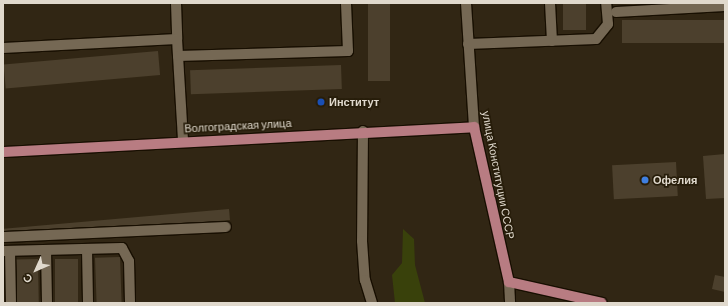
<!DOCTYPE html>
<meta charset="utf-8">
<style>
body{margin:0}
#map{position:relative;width:728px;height:306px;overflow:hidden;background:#312614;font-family:Barlow,sans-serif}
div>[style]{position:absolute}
.green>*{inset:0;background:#39410b}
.building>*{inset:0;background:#4c402d;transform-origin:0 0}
.roads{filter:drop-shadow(1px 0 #180f01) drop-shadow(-1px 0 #180f01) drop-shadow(0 1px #180f01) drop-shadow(0 -1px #180f01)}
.minor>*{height:10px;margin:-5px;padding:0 5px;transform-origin:5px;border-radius:5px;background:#756854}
.major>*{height:10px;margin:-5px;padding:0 5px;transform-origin:5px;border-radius:5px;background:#b87c82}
.dots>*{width:11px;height:11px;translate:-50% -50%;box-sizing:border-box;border:2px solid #271d0a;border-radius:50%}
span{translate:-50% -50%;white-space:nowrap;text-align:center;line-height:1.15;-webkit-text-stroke:3.5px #271d0a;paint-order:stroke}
.poi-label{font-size:11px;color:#e0d9cd;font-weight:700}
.left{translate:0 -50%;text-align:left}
.street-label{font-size:11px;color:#e0d9cd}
.frame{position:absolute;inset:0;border:4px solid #e0d9cd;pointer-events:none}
.north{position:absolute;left:16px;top:250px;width:40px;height:40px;-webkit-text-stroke:3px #271d0a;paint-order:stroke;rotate:225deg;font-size:11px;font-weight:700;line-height:16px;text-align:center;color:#e0d9cd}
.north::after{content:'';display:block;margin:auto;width:14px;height:18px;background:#e0d9cd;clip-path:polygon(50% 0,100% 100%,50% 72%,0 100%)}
</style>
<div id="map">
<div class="green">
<i style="clip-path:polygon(403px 229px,414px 239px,415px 265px,425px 303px,395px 303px,392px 275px,402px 263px)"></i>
</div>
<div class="building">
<i style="left:368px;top:3px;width:22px;height:78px"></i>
<i style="left:563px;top:3px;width:23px;height:27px"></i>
<i style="left:725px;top:20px;width:23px;height:103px;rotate:90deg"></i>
<i style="left:158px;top:51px;width:24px;height:155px;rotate:85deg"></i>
<i style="left:341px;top:65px;width:24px;height:151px;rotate:88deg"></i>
<i style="clip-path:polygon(725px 154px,725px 198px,706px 199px,703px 156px)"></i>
<i style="left:676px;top:162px;width:34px;height:64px;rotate:87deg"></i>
<i style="left:229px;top:209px;width:11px;height:226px;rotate:85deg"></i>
<i style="left:120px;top:257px;width:46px;height:25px;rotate:88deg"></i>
<i style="left:38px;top:259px;width:44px;height:22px;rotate:89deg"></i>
<i style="left:55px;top:259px;width:23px;height:44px"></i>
<i style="clip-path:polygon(715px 275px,725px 277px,725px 292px,712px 289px)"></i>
</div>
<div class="roads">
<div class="minor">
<i style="left:176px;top:3px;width:36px;rotate:88deg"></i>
<i style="left:466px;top:3px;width:124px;rotate:86.3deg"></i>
<i style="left:550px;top:3px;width:38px;rotate:87deg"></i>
<i style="left:616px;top:12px;width:109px;rotate:-3.2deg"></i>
<i style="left:468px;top:44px;width:128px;rotate:-2.2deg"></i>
<i style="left:596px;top:39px;width:19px;rotate:-51deg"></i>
<i style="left:608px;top:24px;width:21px;rotate:-95deg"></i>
<i style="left:3px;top:48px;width:174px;rotate:-3deg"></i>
<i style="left:177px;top:39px;width:102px;rotate:86.6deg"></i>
<i style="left:178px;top:56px;width:170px;rotate:-1.7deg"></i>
<i style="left:348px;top:51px;width:48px;rotate:-92.4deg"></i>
<i style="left:363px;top:131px;width:110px;rotate:90.5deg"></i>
<i style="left:362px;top:241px;width:39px;rotate:86deg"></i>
<i style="left:365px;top:280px;width:24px;rotate:73deg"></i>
<i style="left:3px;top:237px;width:223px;rotate:-2.6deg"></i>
<i style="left:87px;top:249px;width:54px;rotate:88.9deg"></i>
<i style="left:46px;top:250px;width:53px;rotate:88.9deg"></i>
<i style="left:3px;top:251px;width:119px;rotate:-1.4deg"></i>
<i style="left:122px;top:248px;width:15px;rotate:62deg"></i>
<i style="left:129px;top:261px;width:42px;rotate:88.6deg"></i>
<i style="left:10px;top:251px;width:52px;rotate:88.9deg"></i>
<i style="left:509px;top:282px;width:21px;rotate:87deg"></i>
</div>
<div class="major">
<i style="left:3px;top:152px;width:472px;rotate:-3deg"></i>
<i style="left:474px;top:127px;width:159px;rotate:77.3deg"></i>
<i style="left:509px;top:282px;width:95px;rotate:12.7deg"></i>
</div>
</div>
<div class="dots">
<i style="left:321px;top:102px;background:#1a4fb4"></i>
<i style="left:645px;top:180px;background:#3f7fe0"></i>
</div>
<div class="poi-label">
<span class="left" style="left:329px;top:102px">Институт</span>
<span class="left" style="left:653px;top:180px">Офелия</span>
</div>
<div class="street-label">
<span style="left:238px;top:126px;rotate:-3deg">Волгоградская улица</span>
<span style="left:498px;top:175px;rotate:79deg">улица Конституции СССР</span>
</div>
<div class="frame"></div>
<div class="north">С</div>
</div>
